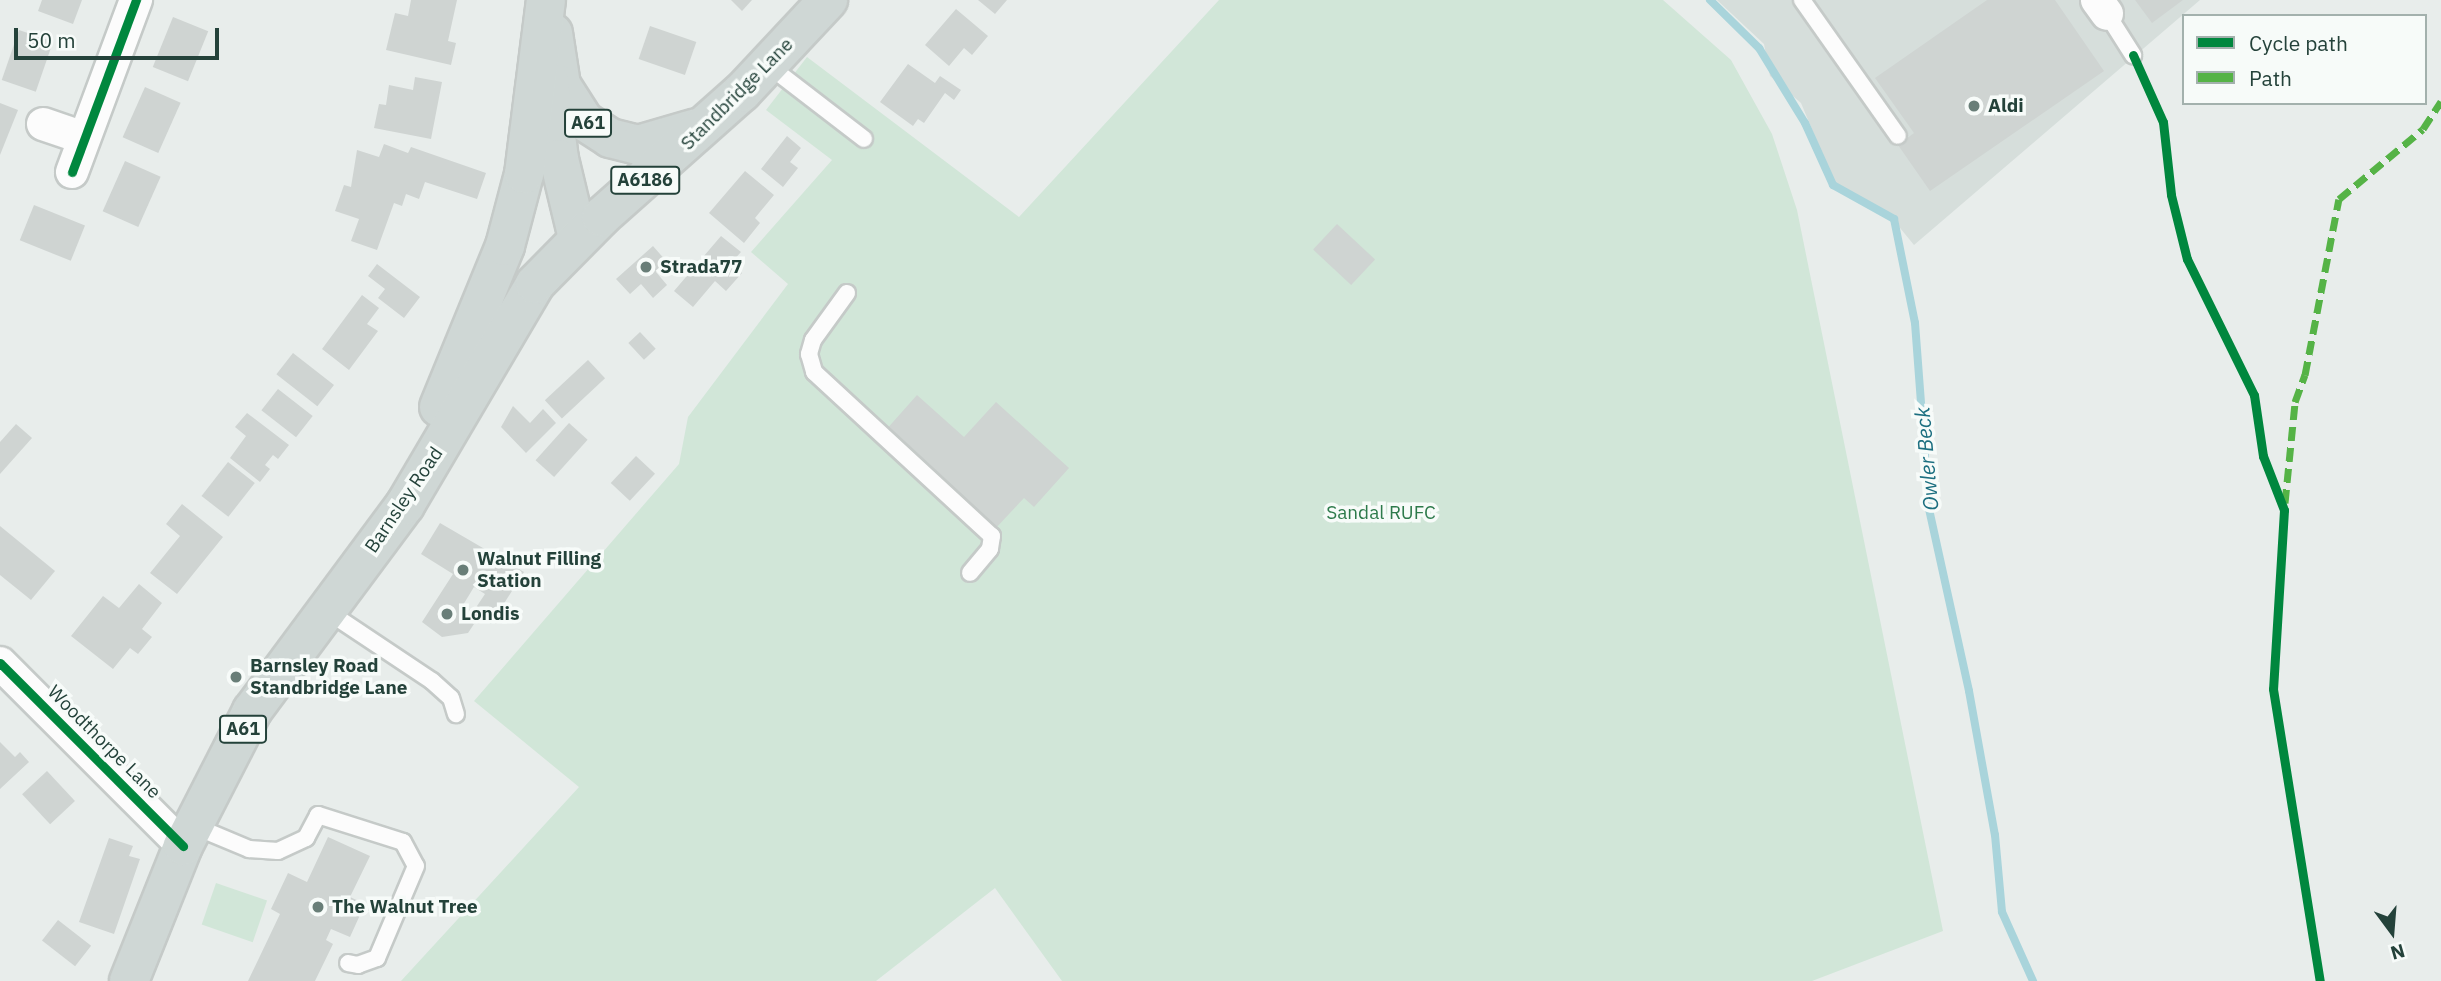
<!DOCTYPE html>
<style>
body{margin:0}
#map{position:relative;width:2441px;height:981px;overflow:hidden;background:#e8edeb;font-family:"IBM Plex Sans",sans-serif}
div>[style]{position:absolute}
.built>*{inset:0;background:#d6dedb}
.green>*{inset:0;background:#d1e6d8;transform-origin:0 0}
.stream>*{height:8px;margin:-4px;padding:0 4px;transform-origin:4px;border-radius:4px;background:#a9d4db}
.building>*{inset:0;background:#cfd4d2;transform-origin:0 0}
.roads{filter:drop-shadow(2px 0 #c5cac8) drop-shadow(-2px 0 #c5cac8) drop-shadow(0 2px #c5cac8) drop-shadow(0 -2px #c5cac8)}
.service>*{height:16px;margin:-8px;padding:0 8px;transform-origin:8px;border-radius:8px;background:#fcfcfc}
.minor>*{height:32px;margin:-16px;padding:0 16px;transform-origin:16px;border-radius:16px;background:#fcfcfc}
.primary>*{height:38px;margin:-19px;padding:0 19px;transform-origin:19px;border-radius:19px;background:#cfd7d5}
.quiet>*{height:7px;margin-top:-3.5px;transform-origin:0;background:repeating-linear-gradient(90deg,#55b346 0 14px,transparent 0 21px)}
.cycleway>*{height:9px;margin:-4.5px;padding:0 4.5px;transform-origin:4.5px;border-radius:4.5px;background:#00873e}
.dots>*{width:19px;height:19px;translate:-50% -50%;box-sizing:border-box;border:4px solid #f7fbf9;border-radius:50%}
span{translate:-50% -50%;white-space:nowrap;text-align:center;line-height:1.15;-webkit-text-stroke:7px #f7fbf9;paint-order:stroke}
.shield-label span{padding:2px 5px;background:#f7fbf9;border:2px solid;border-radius:5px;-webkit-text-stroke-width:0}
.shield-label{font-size:18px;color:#24423a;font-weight:700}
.street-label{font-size:19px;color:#24423a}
.poi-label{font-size:19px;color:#24423a;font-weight:700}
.left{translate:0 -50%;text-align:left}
.park-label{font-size:19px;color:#2d7a4b}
.water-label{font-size:21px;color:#1c6f80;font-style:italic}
.legend{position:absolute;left:2182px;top:14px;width:245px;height:91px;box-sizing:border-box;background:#f7fbf9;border:2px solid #a3b1ad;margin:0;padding:9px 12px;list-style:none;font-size:21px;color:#24423a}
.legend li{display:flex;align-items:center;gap:14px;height:35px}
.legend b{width:35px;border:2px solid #a3b1ad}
.north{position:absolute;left:2357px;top:897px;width:70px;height:70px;-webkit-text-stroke:5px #f7fbf9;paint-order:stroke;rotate:164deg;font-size:19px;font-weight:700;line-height:28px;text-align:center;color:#24423a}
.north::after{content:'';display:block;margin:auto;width:24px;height:32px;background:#24423a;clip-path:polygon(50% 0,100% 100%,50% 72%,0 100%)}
.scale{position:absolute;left:14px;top:28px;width:205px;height:32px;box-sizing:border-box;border:4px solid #24423a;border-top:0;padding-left:9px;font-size:21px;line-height:24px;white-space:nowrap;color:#24423a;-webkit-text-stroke:5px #f7fbf9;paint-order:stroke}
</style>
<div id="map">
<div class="built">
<i style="clip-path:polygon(1717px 0,2200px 0,1914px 245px,1887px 212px,1834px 182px,1801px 103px,1770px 76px,1764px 44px)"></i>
</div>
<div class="green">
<i style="clip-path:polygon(1219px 0,1663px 0,1731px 60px,1772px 134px,1797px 210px,1943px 931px,1812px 981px,1062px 981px,995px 888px,876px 981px,401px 981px,579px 787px,474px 701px,679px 464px,688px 417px,788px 284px,751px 252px,832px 160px,766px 110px,807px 57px,1019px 217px)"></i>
<i style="left:216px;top:883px;width:54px;height:44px;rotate:19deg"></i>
</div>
<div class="stream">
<i style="left:1710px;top:0;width:69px;rotate:44.4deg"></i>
<i style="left:1759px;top:48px;width:88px;rotate:58.5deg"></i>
<i style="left:1805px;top:123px;width:68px;rotate:65.7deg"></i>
<i style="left:1833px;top:185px;width:70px;rotate:29.1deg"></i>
<i style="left:1894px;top:219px;width:106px;rotate:78.6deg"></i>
<i style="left:1915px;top:323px;width:187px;rotate:85.7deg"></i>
<i style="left:1929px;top:509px;width:186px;rotate:77.6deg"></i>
<i style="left:1969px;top:691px;width:146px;rotate:79.8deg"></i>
<i style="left:1995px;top:835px;width:77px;rotate:84.8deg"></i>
<i style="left:2002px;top:912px;width:76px;rotate:65.8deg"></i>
</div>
<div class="building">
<i style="clip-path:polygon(42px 0,82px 0,73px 24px,38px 11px)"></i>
<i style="clip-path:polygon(411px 0,457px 0,448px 41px,456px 43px,451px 65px,386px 50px,395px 13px,408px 16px)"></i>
<i style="clip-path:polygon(731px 0,752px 0,742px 11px)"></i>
<i style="clip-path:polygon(978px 0,1007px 0,995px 14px)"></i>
<i style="clip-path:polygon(1987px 0,2055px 0,2104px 71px,1930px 191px,1898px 145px,1914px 133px,1875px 78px)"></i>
<i style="clip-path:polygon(2135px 0,2183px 0,2152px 23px)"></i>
<i style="clip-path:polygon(956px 9px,988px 36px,972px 55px,964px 48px,949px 66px,925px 45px)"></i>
<i style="left:173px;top:17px;width:38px;height:54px;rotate:22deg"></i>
<i style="left:650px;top:26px;width:49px;height:35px;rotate:19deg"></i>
<i style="left:19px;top:30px;width:36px;height:53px;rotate:19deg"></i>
<i style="clip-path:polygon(908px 64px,935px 83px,940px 76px,961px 90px,954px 100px,945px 93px,924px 123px,918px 119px,913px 126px,880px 102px)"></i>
<i style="clip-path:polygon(415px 77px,442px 82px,431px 139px,374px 128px,379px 104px,386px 105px,389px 85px,413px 90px)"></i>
<i style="left:145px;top:87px;width:39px;height:55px;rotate:24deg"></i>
<i style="clip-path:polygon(0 103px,18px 110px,0 155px)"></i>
<i style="clip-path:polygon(787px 136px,801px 148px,790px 162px,798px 168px,783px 187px,761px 169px)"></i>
<i style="clip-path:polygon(384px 144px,408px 153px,411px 147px,486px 173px,477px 199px,425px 182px,419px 199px,406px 194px,402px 206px,394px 203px,377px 250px,351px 241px,359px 219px,335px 211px,344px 185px,351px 187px,357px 150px,379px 157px)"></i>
<i style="left:125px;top:161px;width:39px;height:55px;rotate:24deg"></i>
<i style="clip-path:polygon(745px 171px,774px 195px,755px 218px,760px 223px,744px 243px,709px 213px)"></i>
<i style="left:34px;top:205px;width:55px;height:38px;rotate:22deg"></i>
<i style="left:1337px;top:224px;width:52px;height:35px;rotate:43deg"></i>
<i style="clip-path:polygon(721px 236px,741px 252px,731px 263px,742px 273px,726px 291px,715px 281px,693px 307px,674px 291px)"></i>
<i style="clip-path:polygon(653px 246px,667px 262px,656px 272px,667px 285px,653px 298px,641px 284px,630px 294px,616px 279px)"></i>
<i style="clip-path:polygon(377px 264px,420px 297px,404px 318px,378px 298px,385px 289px,368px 276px)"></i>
<i style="clip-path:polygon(362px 295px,379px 308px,367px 324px,378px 331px,349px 370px,322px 349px)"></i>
<i style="left:640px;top:332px;width:23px;height:16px;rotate:47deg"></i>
<i style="left:293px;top:353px;width:52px;height:27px;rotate:38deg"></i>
<i style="left:588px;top:360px;width:25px;height:59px;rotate:47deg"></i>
<i style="left:278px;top:389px;width:44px;height:27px;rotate:38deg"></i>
<i style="clip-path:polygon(917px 395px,964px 437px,996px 402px,1069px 468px,1034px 507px,1024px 498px,995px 529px,885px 431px)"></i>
<i style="clip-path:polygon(513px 406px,530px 423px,543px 409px,556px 423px,526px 453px,501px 427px)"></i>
<i style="clip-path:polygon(247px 413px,289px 445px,278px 459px,273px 455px,265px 465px,270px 469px,260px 482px,230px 458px,246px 436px,235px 427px)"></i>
<i style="left:569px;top:423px;width:25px;height:50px;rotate:42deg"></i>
<i style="clip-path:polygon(16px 424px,32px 438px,0 474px,0 442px)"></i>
<i style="left:636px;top:456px;width:26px;height:37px;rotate:43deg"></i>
<i style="left:228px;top:462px;width:34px;height:43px;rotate:38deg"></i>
<i style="clip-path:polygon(182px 504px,223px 537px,177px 594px,150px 573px,180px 536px,166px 524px)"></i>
<i style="clip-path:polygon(440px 523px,524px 572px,491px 624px,473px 612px,485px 594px,474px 587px,463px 605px,470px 610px,465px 618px,474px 624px,468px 633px,442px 637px,422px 622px,453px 574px,421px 554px)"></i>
<i style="clip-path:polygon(0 526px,55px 571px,31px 600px,0 575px)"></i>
<i style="clip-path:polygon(139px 584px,162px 603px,142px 629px,152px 637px,138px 654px,130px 648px,113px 669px,71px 636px,103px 596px,119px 608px)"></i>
<i style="clip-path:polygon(0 742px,15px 757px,20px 752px,29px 762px,0 789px)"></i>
<i style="left:47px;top:771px;width:41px;height:34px;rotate:47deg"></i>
<i style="clip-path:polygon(328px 837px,370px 856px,350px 897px,365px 904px,350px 937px,331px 929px,326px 940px,333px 944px,315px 981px,248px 981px,280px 914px,271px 909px,288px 873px,307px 882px)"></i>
<i style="clip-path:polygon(109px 838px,133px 846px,129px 856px,140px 859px,114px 934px,79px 922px)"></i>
<i style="left:58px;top:920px;width:42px;height:26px;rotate:38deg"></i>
</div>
<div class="roads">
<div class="service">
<i style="left:1802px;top:0;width:166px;rotate:54.8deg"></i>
<i style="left:2107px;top:14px;width:49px;rotate:57.6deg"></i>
<i style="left:768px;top:65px;width:121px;rotate:37.6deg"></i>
<i style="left:847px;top:293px;width:58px;rotate:125.9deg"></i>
<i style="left:813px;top:340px;width:15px;rotate:106deg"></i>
<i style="left:809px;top:354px;width:19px;rotate:74deg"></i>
<i style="left:814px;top:372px;width:242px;rotate:42.7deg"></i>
<i style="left:992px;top:536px;width:13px;rotate:99deg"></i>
<i style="left:990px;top:549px;width:31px;rotate:130deg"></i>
<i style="left:327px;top:611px;width:126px;rotate:33.7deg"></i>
<i style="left:432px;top:681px;width:25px;rotate:42deg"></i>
<i style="left:451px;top:698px;width:17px;rotate:73deg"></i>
<i style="left:194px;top:826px;width:60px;rotate:22.7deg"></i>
<i style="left:249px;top:849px;width:29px;rotate:4deg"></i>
<i style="left:278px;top:851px;width:31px;rotate:-25deg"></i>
<i style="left:306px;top:838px;width:26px;rotate:-62deg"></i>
<i style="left:318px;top:815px;width:89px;rotate:17.6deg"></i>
<i style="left:403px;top:842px;width:27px;rotate:62deg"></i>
<i style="left:416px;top:866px;width:100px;rotate:113deg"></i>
<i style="left:377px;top:958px;width:20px;rotate:160deg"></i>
<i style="left:358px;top:965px;width:10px;rotate:-169deg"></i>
</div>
<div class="minor">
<i style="left:2097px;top:0;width:17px;rotate:54deg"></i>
<i style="left:43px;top:124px;width:43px;rotate:18.9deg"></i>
<i style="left:72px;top:172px;width:184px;rotate:-69.6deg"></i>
<i style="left:0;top:663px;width:259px;rotate:45deg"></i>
</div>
<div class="primary">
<i style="left:553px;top:33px;width:53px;rotate:81.3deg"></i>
<i style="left:561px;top:85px;width:43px;rotate:57.4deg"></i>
<i style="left:584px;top:121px;width:31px;rotate:33deg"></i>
<i style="left:610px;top:138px;width:29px;rotate:14deg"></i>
<i style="left:638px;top:145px;width:60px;rotate:-16.3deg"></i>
<i style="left:549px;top:82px;width:78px;rotate:82.6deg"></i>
<i style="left:559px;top:159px;width:81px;rotate:76.5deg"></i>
<i style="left:439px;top:407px;width:174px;rotate:-67.7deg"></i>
<i style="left:505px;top:246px;width:74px;rotate:-75.2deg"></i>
<i style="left:524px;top:174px;width:175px;rotate:-82.8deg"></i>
<i style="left:129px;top:981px;width:145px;rotate:-68.2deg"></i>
<i style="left:183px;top:846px;width:152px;rotate:-62.9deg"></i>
<i style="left:252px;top:711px;width:257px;rotate:-53.4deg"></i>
<i style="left:405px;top:505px;width:256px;rotate:-59.5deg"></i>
<i style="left:535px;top:284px;width:94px;rotate:-45.4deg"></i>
<i style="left:601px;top:217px;width:188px;rotate:-41.6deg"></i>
<i style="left:742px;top:92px;width:126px;rotate:-46.9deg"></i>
</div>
</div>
<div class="quiet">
<i style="left:2285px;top:503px;width:101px;rotate:-84.3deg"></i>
<i style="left:2295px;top:402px;width:29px;rotate:-70deg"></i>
<i style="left:2305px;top:375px;width:179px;rotate:-79.1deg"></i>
<i style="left:2339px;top:199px;width:109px;rotate:-39.8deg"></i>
<i style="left:2423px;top:129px;width:33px;rotate:-57deg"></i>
</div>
<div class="cycleway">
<i style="left:2133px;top:55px;width:73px;rotate:65.9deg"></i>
<i style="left:2163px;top:122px;width:73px;rotate:83.7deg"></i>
<i style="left:2171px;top:195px;width:66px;rotate:76deg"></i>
<i style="left:2187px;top:259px;width:152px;rotate:63.8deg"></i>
<i style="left:2254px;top:395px;width:62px;rotate:81.6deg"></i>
<i style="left:2263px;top:456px;width:58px;rotate:68.7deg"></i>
<i style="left:2284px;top:510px;width:179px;rotate:93.5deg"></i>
<i style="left:2273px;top:689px;width:296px;rotate:80.9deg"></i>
<i style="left:72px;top:172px;width:184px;rotate:-69.6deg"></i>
<i style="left:0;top:663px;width:259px;rotate:45deg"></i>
</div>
<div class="dots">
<i style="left:1974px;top:106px;background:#697e78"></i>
<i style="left:646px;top:267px;background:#697e78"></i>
<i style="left:463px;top:570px;background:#697e78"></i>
<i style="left:447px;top:614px;background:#697e78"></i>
<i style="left:236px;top:677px;background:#697e78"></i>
<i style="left:318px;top:907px;background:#697e78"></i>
</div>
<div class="shield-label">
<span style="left:588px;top:123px">A61</span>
<span style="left:645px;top:180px">A6186</span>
<span style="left:243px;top:729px">A61</span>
</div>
<div class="street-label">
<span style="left:737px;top:94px;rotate:-45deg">Standbridge Lane</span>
<span style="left:404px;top:500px;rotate:-56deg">Barnsley Road</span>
<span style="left:104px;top:742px;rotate:45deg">Woodthorpe Lane</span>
</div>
<div class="poi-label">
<span class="left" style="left:1988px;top:106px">Aldi</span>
<span class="left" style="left:660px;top:267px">Strada77</span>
<span class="left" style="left:477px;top:570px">Walnut Filling<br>Station</span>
<span class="left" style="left:461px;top:614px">Londis</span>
<span class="left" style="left:250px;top:677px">Barnsley Road<br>Standbridge Lane</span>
<span class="left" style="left:332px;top:907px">The Walnut Tree</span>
</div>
<div class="park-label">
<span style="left:1381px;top:513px">Sandal RUFC</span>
</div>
<div class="water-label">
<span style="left:1926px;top:459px;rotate:-95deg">Owler Beck</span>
</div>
<ul class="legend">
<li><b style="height:9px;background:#00873e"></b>Cycle path</li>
<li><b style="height:9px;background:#55b346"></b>Path</li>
</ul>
<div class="north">N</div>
<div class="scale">50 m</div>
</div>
